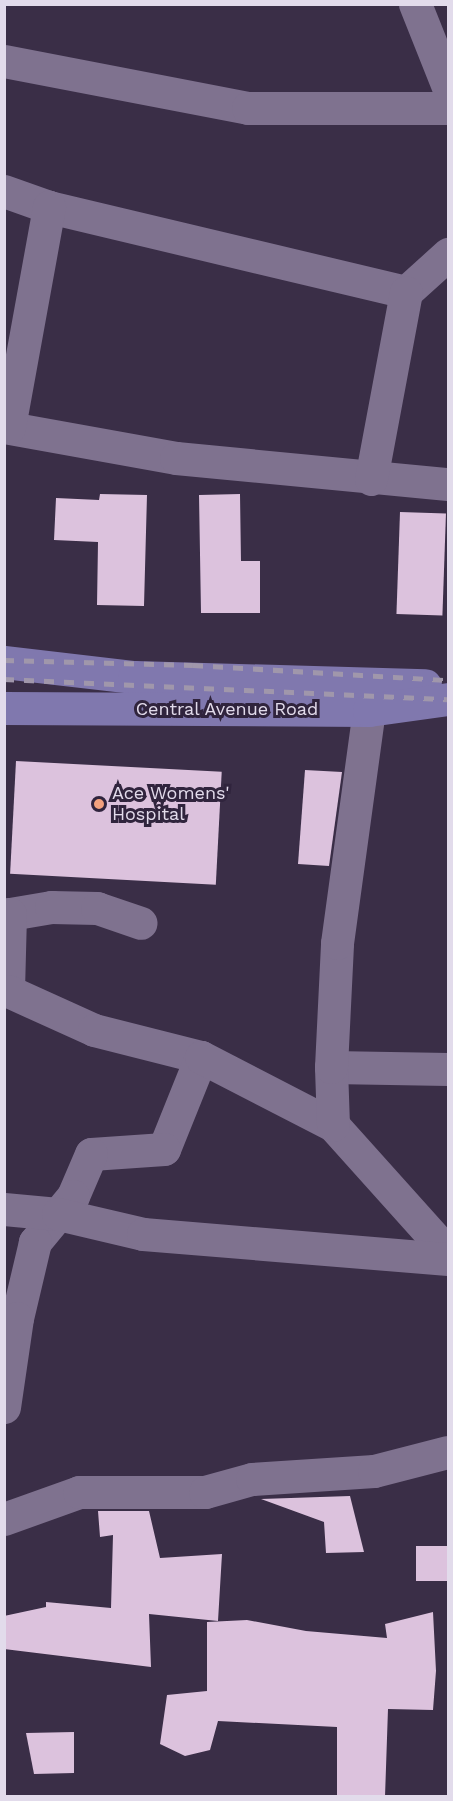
<!DOCTYPE html>
<style>
body{margin:0}
#map{position:relative;width:453px;height:1801px;overflow:hidden;background:#3a2e47;font-family:"Work Sans",sans-serif}
div>[style]{position:absolute}
.building>*{inset:0;background:#dcc2dd;transform-origin:0 0}
.minor>*{height:33px;margin:-16.5px;padding:0 16.5px;transform-origin:16.5px;border-radius:16.5px;background:#7f728f}
.primary>*{height:33px;margin:-16.5px;padding:0 16.5px;transform-origin:16.5px;border-radius:16.5px;background:#8078ae}
.rail>*{height:4.5px;margin-top:-2.25px;transform-origin:0;background:repeating-linear-gradient(90deg,#a097ab 0 10px,transparent 0 20px)}
.dots>*{width:16px;height:16px;translate:-50% -50%;box-sizing:border-box;border:3px solid #30243d;border-radius:50%}
span{translate:-50% -50%;white-space:nowrap;text-align:center;line-height:1.15;-webkit-text-stroke:6px #30243d;paint-order:stroke}
.street-label{font-size:18px;color:#e2dbeb}
.poi-label{font-size:18px;color:#e2dbeb}
.left{translate:0 -50%;text-align:left}
.frame{position:absolute;inset:0;border:6px solid #e2dbeb;pointer-events:none}
</style>
<div id="map">
<div class="building">
<i style="clip-path:polygon(100px 494px,147px 495px,144px 606px,97px 605px,98px 542px,54px 540px,56px 498px,99px 500px)"></i>
<i style="clip-path:polygon(240px 494px,241px 561px,260px 561px,260px 613px,201px 613px,199px 495px)"></i>
<i style="left:400px;top:512px;width:46px;height:102px;rotate:2deg"></i>
<i style="left:16px;top:761px;width:206px;height:113px;rotate:3deg"></i>
<i style="clip-path:polygon(305px 770px,342px 772px,329px 866px,298px 864px)"></i>
<i style="clip-path:polygon(350px 1496px,364px 1552px,326px 1553px,324px 1522px,261px 1499px)"></i>
<i style="clip-path:polygon(98px 1511px,149px 1511px,160px 1558px,222px 1554px,218px 1621px,149px 1614px,151px 1667px,4px 1649px,4px 1616px,46px 1607px,46px 1602px,111px 1608px,113px 1535px,100px 1537px)"></i>
<i style="left:448px;top:1546px;width:35px;height:32px;rotate:90deg"></i>
<i style="clip-path:polygon(433px 1612px,436px 1671px,433px 1710px,388px 1709px,385px 1797px,337px 1797px,337px 1727px,218px 1721px,210px 1750px,185px 1756px,160px 1744px,167px 1695px,207px 1691px,207px 1622px,247px 1620px,306px 1631px,387px 1638px,385px 1624px)"></i>
<i style="clip-path:polygon(74px 1732px,74px 1773px,34px 1774px,26px 1733px)"></i>
</div>
<div class="minor">
<i style="left:415px;top:4px;width:89px;rotate:68.3deg"></i>
<i style="left:4px;top:61px;width:248px;rotate:10.9deg"></i>
<i style="left:248px;top:108px;width:200px"></i>
<i style="left:4px;top:191px;width:48px;rotate:19.6deg"></i>
<i style="left:49px;top:207px;width:367px;rotate:13.4deg"></i>
<i style="left:406px;top:292px;width:57px;rotate:-42.1deg"></i>
<i style="left:4px;top:427px;width:175px;rotate:10.2deg"></i>
<i style="left:176px;top:458px;width:273px;rotate:5.5deg"></i>
<i style="left:9px;top:427px;width:224px;rotate:-79.7deg"></i>
<i style="left:371px;top:479px;width:190px;rotate:-79.4deg"></i>
<i style="left:10px;top:914px;width:42px;rotate:-9.7deg"></i>
<i style="left:51px;top:907px;width:46px;rotate:1.2deg"></i>
<i style="left:97px;top:908px;width:46px;rotate:18.8deg"></i>
<i style="left:4px;top:915px;width:6px;rotate:-9deg"></i>
<i style="left:10px;top:914px;width:77px;rotate:91.5deg"></i>
<i style="left:8px;top:991px;width:94px;rotate:24.4deg"></i>
<i style="left:94px;top:1030px;width:110px;rotate:14.2deg"></i>
<i style="left:201px;top:1057px;width:99px;rotate:111.9deg"></i>
<i style="left:164px;top:1149px;width:73px;rotate:176.1deg"></i>
<i style="left:91px;top:1154px;width:46px;rotate:113.2deg"></i>
<i style="left:73px;top:1196px;width:60px;rotate:129.6deg"></i>
<i style="left:35px;top:1242px;width:78px;rotate:103.3deg"></i>
<i style="left:17px;top:1318px;width:90px;rotate:98.3deg"></i>
<i style="left:201px;top:1057px;width:148px;rotate:27.3deg"></i>
<i style="left:333px;top:1125px;width:172px;rotate:48.1deg"></i>
<i style="left:331px;top:1067px;width:117px;rotate:1deg"></i>
<i style="left:333px;top:1125px;width:58px;rotate:-92deg"></i>
<i style="left:331px;top:1067px;width:124px;rotate:-87.2deg"></i>
<i style="left:337px;top:943px;width:235px;rotate:-82.2deg"></i>
<i style="left:4px;top:1209px;width:54px;rotate:5.3deg"></i>
<i style="left:58px;top:1214px;width:87px;rotate:13.2deg"></i>
<i style="left:143px;top:1234px;width:306px;rotate:4.7deg"></i>
<i style="left:4px;top:1519px;width:80px;rotate:-19.8deg"></i>
<i style="left:79px;top:1492px;width:126px"></i>
<i style="left:205px;top:1492px;width:49px;rotate:-15.5deg"></i>
<i style="left:252px;top:1479px;width:122px;rotate:-3.8deg"></i>
<i style="left:374px;top:1471px;width:76px;rotate:-14.4deg"></i>
</div>
<div class="primary">
<i style="left:4px;top:662px;width:131px;rotate:6.6deg"></i>
<i style="left:134px;top:677px;width:291px;rotate:1.6deg"></i>
<i style="left:4px;top:708px;width:365px;rotate:0.3deg"></i>
<i style="left:369px;top:710px;width:80px;rotate:-7.9deg"></i>
</div>
<div class="rail">
<i style="left:4px;top:660px;width:189px;rotate:1.5deg"></i>
<i style="left:193px;top:665px;width:255px;rotate:3.4deg"></i>
<i style="left:4px;top:679px;width:444px;rotate:2.6deg"></i>
</div>
<div class="dots">
<i style="left:99px;top:804px;background:#f2a17e"></i>
</div>
<div class="street-label">
<span style="left:227px;top:709px">Central Avenue Road</span>
</div>
<div class="poi-label">
<span class="left" style="left:112px;top:804px">Ace Womens'<br>Hospital</span>
</div>
<div class="frame"></div>
</div>
